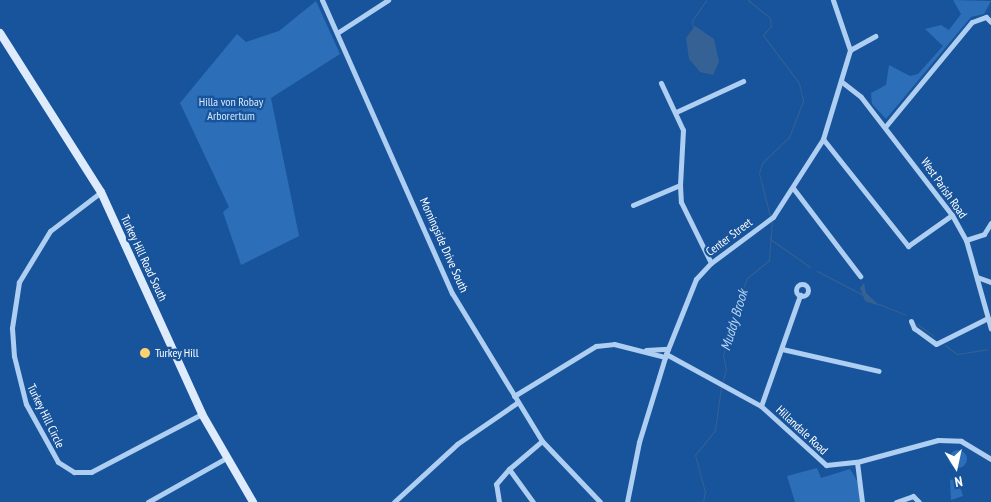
<!DOCTYPE html>
<style>
body{margin:0}
#map{position:relative;width:991px;height:502px;overflow:hidden;background:#18549b;font-family:"PT Sans Narrow",sans-serif}
div>[style]{position:absolute}
.green>*{inset:0;background:#2c6fb8}
.round{border-radius:50%}
.water>*{inset:0;background:#366194}
.stream>*{height:1px;margin:-0.5px;padding:0 0.5px;transform-origin:0.5px;border-radius:0.5px;background:#366194}
.street>*{height:5px;margin:-2.5px;padding:0 2.5px;transform-origin:2.5px;border-radius:2.5px;background:#aecef2}
.street>.ring{margin:-2.5px;padding:0;box-sizing:content-box;background:none;border:5px solid #aecef2;border-radius:50%}
.secondary>*{height:8px;margin:-4px;padding:0 4px;transform-origin:4px;border-radius:4px;background:#ddebfc}
.dots>*{width:14px;height:14px;translate:-50% -50%;box-sizing:border-box;border:2px solid #18549b;border-radius:50%}
span{translate:-50% -50%;white-space:nowrap;text-align:center;line-height:1.15;-webkit-text-stroke:4.5px #18549b;paint-order:stroke}
.park-label{font-size:12px;color:#d6e8fc}
.street-label{font-size:12px;color:#fff}
.poi-label{font-size:12px;color:#fff}
.left{translate:0 -50%;text-align:left}
.water-label{font-size:14px;color:#bbd8f8;font-style:italic}
.north{position:absolute;left:931px;top:442px;width:50px;height:50px;-webkit-text-stroke:4px #18549b;paint-order:stroke;rotate:170deg;font-size:14px;font-weight:700;line-height:20px;text-align:center;color:#fff}
.north::after{content:'';display:block;margin:auto;width:18px;height:22px;background:#fff;clip-path:polygon(50% 0,100% 100%,50% 72%,0 100%)}
</style>
<div id="map">
<div class="green">
<i style="clip-path:polygon(953px 0,991px 1px,984px 14px,971px 17px,886px 119px,872px 104px,871px 93px,886px 85px,889px 65px,910px 76px,918px 74px,943px 46px,925px 29px,941px 25px,949px 30px,961px 14px)"></i>
<i style="clip-path:polygon(316px 1px,340px 54px,271px 98px,299px 236px,241px 265px,223px 212px,229px 207px,180px 103px,237px 34px,246px 42px,279px 31px)"></i>
<i class="round" style="left:949px;top:450px;width:18px;height:18px"></i>
<i style="clip-path:polygon(817px 468px,821px 478px,850px 469px,861px 487px,859px 502px,795px 502px,787px 476px)"></i>
<i style="clip-path:polygon(957px 478px,963px 496px,951px 500px,950px 480px)"></i>
</div>
<div class="water">
<i style="clip-path:polygon(695px 26px,714px 39px,719px 62px,713px 75px,700px 72px,689px 59px,686px 38px)"></i>
<i style="clip-path:polygon(864px 283px,866px 293px,880px 306px,865px 301px,860px 288px)"></i>
</div>
<div class="stream">
<i style="left:748px;top:0;width:28px;rotate:39deg"></i>
<i style="left:770px;top:18px;width:8px;rotate:83deg"></i>
<i style="left:771px;top:26px;width:12px;rotate:132deg"></i>
<i style="left:763px;top:35px;width:60px;rotate:53.1deg"></i>
<i style="left:799px;top:83px;width:18px;rotate:77deg"></i>
<i style="left:803px;top:101px;width:39px;rotate:111deg"></i>
<i style="left:789px;top:137px;width:37px;rotate:136deg"></i>
<i style="left:762px;top:163px;width:10px;rotate:107deg"></i>
<i style="left:759px;top:173px;width:44px;rotate:75.7deg"></i>
<i style="left:693px;top:27px;width:6px;rotate:-99deg"></i>
<i style="left:692px;top:21px;width:25px;rotate:-56deg"></i>
<i style="left:770px;top:239px;width:49px;rotate:35deg"></i>
<i style="left:817px;top:271px;width:54px;rotate:27.5deg"></i>
<i style="left:879px;top:304px;width:29px;rotate:22deg"></i>
<i style="left:917px;top:324px;width:21px;rotate:35deg"></i>
<i style="left:945px;top:345px;width:15px;rotate:37deg"></i>
<i style="left:957px;top:354px;width:31px;rotate:-9deg"></i>
<i style="left:722px;top:383px;width:14px;rotate:-73deg"></i>
<i style="left:726px;top:370px;width:15px;rotate:-101deg"></i>
<i style="left:723px;top:355px;width:44px;rotate:-75.7deg"></i>
<i style="left:734px;top:312px;width:36px;rotate:-69deg"></i>
<i style="left:747px;top:278px;width:28px;rotate:-39deg"></i>
<i style="left:769px;top:260px;width:41px;rotate:-85.8deg"></i>
<i style="left:703px;top:502px;width:10px;rotate:-79deg"></i>
<i style="left:705px;top:492px;width:38px;rotate:-105deg"></i>
<i style="left:695px;top:455px;width:32px;rotate:-51deg"></i>
<i style="left:715px;top:430px;width:43px;rotate:-82.1deg"></i>
</div>
<div class="street">
<i style="left:322px;top:0;width:321px;rotate:66.1deg"></i>
<i style="left:452px;top:293px;width:173px;rotate:58.7deg"></i>
<i style="left:542px;top:441px;width:84px;rotate:46.4deg"></i>
<i style="left:337px;top:33px;width:61px;rotate:-32.9deg"></i>
<i style="left:850px;top:50px;width:29px;rotate:-29deg"></i>
<i style="left:842px;top:82px;width:24px;rotate:38deg"></i>
<i style="left:861px;top:97px;width:149px;rotate:52.4deg"></i>
<i style="left:952px;top:215px;width:29px;rotate:61deg"></i>
<i style="left:966px;top:240px;width:92px;rotate:74.3deg"></i>
<i style="left:676px;top:112px;width:74px;rotate:-24.8deg"></i>
<i style="left:885px;top:127px;width:136px;rotate:-50.4deg"></i>
<i style="left:972px;top:22px;width:15px;rotate:-20deg"></i>
<i style="left:986px;top:17px;width:7px;rotate:45deg"></i>
<i style="left:823px;top:139px;width:137px;rotate:51.5deg"></i>
<i style="left:908px;top:246px;width:54px;rotate:-35.2deg"></i>
<i style="left:680px;top:185px;width:17px;rotate:87deg"></i>
<i style="left:681px;top:202px;width:68px;rotate:63.8deg"></i>
<i style="left:793px;top:188px;width:111px;rotate:52.7deg"></i>
<i style="left:101px;top:192px;width:64px;rotate:142.6deg"></i>
<i style="left:50px;top:231px;width:60px;rotate:121.3deg"></i>
<i style="left:19px;top:282px;width:47px;rotate:98.7deg"></i>
<i style="left:12px;top:328px;width:28px;rotate:86deg"></i>
<i style="left:14px;top:356px;width:49px;rotate:76deg"></i>
<i style="left:26px;top:404px;width:66px;rotate:61.1deg"></i>
<i style="left:58px;top:462px;width:19px;rotate:32deg"></i>
<i style="left:74px;top:472px;width:17px"></i>
<i style="left:91px;top:472px;width:125px;rotate:-27.6deg"></i>
<i style="left:633px;top:205px;width:51px;rotate:-23.1deg"></i>
<i style="left:680px;top:185px;width:55px;rotate:-86.9deg"></i>
<i style="left:683px;top:130px;width:52px;rotate:-115.1deg"></i>
<i style="left:966px;top:240px;width:19px;rotate:-18deg"></i>
<i style="left:984px;top:234px;width:13px;rotate:-58deg"></i>
<i style="left:977px;top:277px;width:15px;rotate:20deg"></i>
<i class="ring" style="left:796px;top:284px;width:7px;height:7px"></i>
<i style="left:911px;top:321px;width:8px;rotate:67deg"></i>
<i style="left:914px;top:328px;width:27px;rotate:36deg"></i>
<i style="left:936px;top:344px;width:58px;rotate:-26.6deg"></i>
<i style="left:782px;top:349px;width:99px;rotate:12.8deg"></i>
<i style="left:646px;top:350px;width:22px;rotate:-3deg"></i>
<i style="left:666px;top:354px;width:108px;rotate:28.7deg"></i>
<i style="left:761px;top:406px;width:88px;rotate:42.2deg"></i>
<i style="left:826px;top:465px;width:31px;rotate:-6deg"></i>
<i style="left:857px;top:462px;width:84px;rotate:-15.2deg"></i>
<i style="left:938px;top:440px;width:23px;rotate:2deg"></i>
<i style="left:961px;top:441px;width:35px;rotate:31deg"></i>
<i style="left:514px;top:396px;width:96px;rotate:-31.4deg"></i>
<i style="left:596px;top:346px;width:18px;rotate:-6deg"></i>
<i style="left:614px;top:344px;width:53px;rotate:14.3deg"></i>
<i style="left:761px;top:406px;width:118px;rotate:-70.6deg"></i>
<i style="left:857px;top:462px;width:40px;rotate:82.9deg"></i>
<i style="left:509px;top:469px;width:43px;rotate:-40.3deg"></i>
<i style="left:148px;top:502px;width:90px;rotate:-29.4deg"></i>
<i style="left:394px;top:502px;width:86px;rotate:-42.6deg"></i>
<i style="left:457px;top:444px;width:74px;rotate:-34.5deg"></i>
<i style="left:499px;top:502px;width:18px;rotate:-99deg"></i>
<i style="left:496px;top:484px;width:20px;rotate:-49deg"></i>
<i style="left:509px;top:469px;width:41px;rotate:54deg"></i>
<i style="left:627px;top:502px;width:61px;rotate:-78.7deg"></i>
<i style="left:639px;top:442px;width:92px;rotate:-72.9deg"></i>
<i style="left:666px;top:354px;width:81px;rotate:-68.2deg"></i>
<i style="left:696px;top:279px;width:22px;rotate:-47deg"></i>
<i style="left:711px;top:263px;width:77px;rotate:-36.6deg"></i>
<i style="left:773px;top:217px;width:93px;rotate:-57.3deg"></i>
<i style="left:823px;top:139px;width:93px;rotate:-73.1deg"></i>
<i style="left:850px;top:50px;width:53px;rotate:-108.8deg"></i>
<i style="left:896px;top:502px;width:18px;rotate:-19deg"></i>
<i style="left:913px;top:496px;width:8px;rotate:45deg"></i>
</div>
<div class="secondary">
<i style="left:0;top:33px;width:188px;rotate:57.6deg"></i>
<i style="left:101px;top:192px;width:244px;rotate:65.5deg"></i>
<i style="left:202px;top:414px;width:102px;rotate:59.9deg"></i>
</div>
<div class="dots">
<i style="left:145px;top:353px;background:#ffd26f"></i>
</div>
<div class="park-label">
<span style="left:231px;top:109px">Hilla von Robay<br>Arborertum</span>
</div>
<div class="street-label">
<span style="left:944px;top:188px;rotate:55deg">West Parish Road</span>
<span style="left:729px;top:237px;rotate:-37deg">Center Street</span>
<span style="left:444px;top:245px;rotate:66deg">Morningside Drive South</span>
<span style="left:144px;top:258px;rotate:65deg">Turkey Hill Road South</span>
<span style="left:46px;top:416px;rotate:64deg">Turkey Hill Circle</span>
<span style="left:802px;top:430px;rotate:43deg">Hillandale Road</span>
</div>
<div class="poi-label">
<span class="left" style="left:155px;top:353px">Turkey Hill</span>
</div>
<div class="water-label">
<span style="left:734px;top:320px;rotate:-73deg">Muddy Brook</span>
</div>
<div class="north">N</div>
</div>
